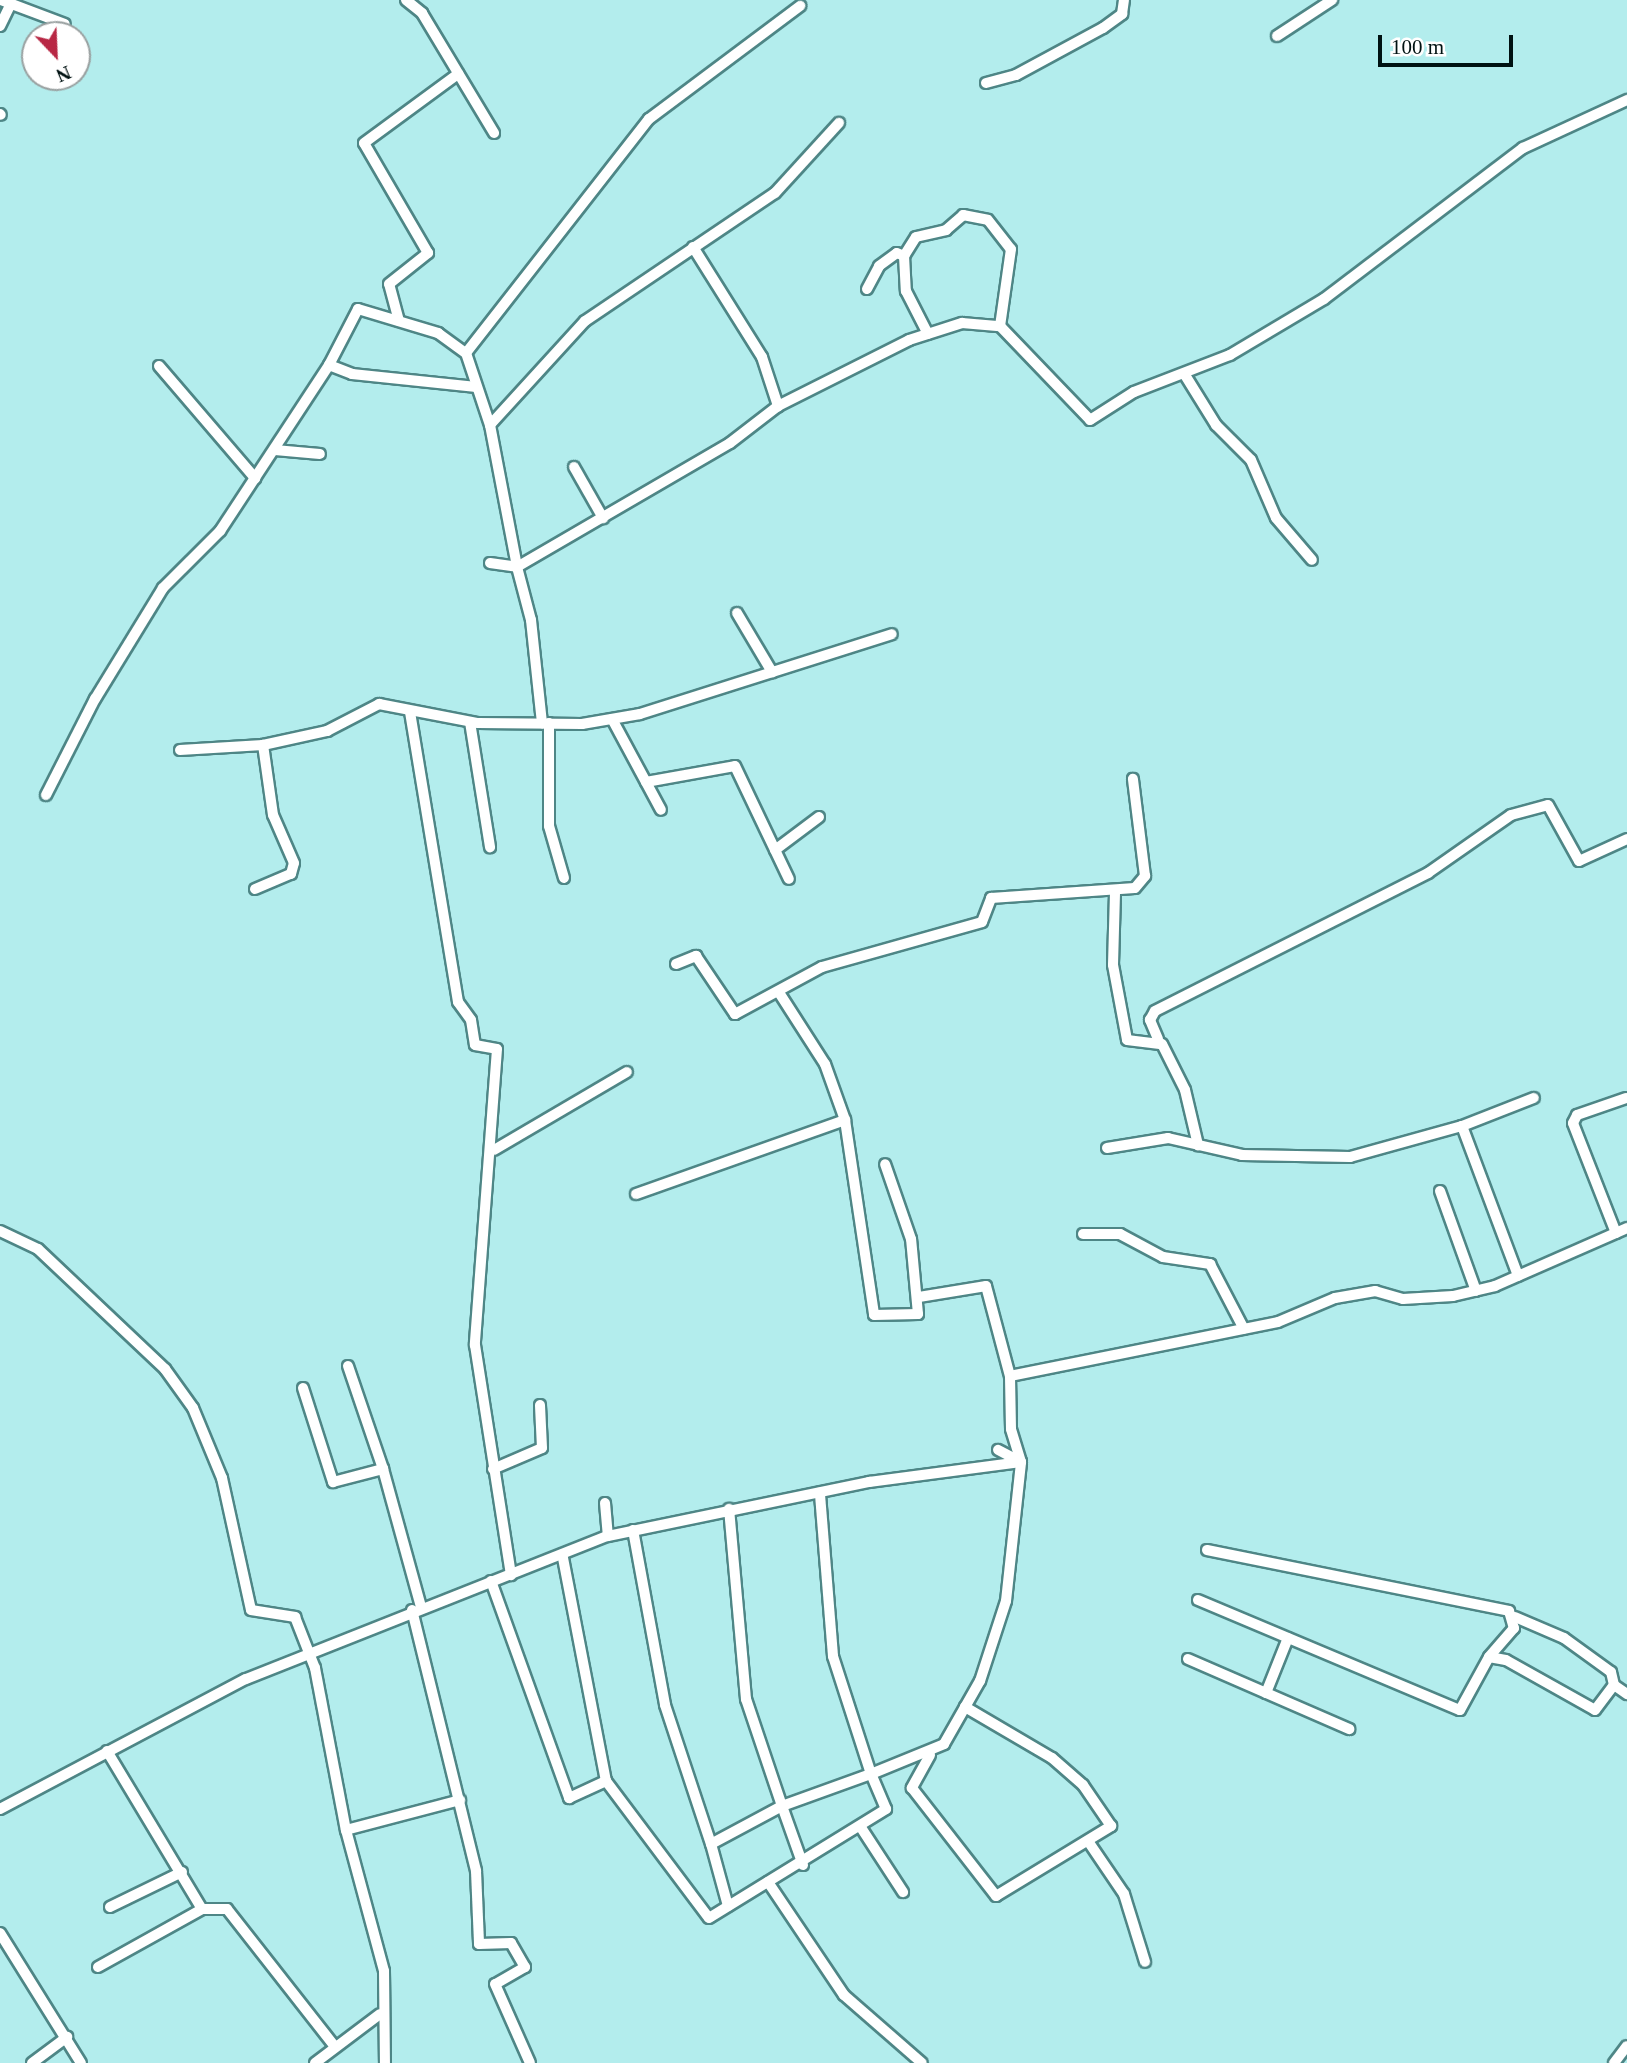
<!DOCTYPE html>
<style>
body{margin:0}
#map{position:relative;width:1627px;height:2063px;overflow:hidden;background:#b3eded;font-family:"Times New Roman",serif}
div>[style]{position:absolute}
.roads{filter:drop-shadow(2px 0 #4e8686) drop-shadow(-2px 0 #4e8686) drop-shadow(0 2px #4e8686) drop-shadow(0 -2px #4e8686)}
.minor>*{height:10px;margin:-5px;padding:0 5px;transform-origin:5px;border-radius:5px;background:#fff}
span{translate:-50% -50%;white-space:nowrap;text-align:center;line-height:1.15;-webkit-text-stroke:7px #fff;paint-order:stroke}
.north{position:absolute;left:21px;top:21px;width:70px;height:70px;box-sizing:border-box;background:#fff;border:2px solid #99a0a0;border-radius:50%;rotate:157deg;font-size:19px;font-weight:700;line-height:28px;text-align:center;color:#001212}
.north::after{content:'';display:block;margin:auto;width:24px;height:32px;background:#b82744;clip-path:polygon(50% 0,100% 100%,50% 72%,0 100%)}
.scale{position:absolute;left:1378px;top:35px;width:135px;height:32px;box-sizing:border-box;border:4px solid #001212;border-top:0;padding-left:9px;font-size:21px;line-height:24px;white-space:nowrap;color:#001212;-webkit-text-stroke:5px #fff;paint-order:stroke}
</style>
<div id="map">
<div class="roads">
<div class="minor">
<i style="left:1px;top:0;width:68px;rotate:20.6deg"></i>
<i style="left:406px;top:0;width:21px;rotate:39deg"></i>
<i style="left:422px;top:13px;width:140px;rotate:59deg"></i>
<i style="left:0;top:26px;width:25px;rotate:-64deg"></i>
<i style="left:1277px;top:36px;width:66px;rotate:-33.2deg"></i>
<i style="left:986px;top:83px;width:31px;rotate:-15deg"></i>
<i style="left:1016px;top:75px;width:99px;rotate:-28.4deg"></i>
<i style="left:1103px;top:28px;width:24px;rotate:-36deg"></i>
<i style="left:1122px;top:14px;width:14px;rotate:-82deg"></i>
<i style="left:0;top:114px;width:1px;rotate:45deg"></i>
<i style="left:693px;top:247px;width:130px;rotate:57.9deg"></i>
<i style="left:762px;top:357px;width:52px;rotate:71.9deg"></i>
<i style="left:904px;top:256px;width:22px;rotate:-58deg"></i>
<i style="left:916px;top:237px;width:31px;rotate:-13deg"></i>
<i style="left:946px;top:230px;width:23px;rotate:-41deg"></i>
<i style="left:963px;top:215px;width:25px;rotate:11deg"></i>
<i style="left:988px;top:220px;width:37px;rotate:52deg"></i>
<i style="left:1011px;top:249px;width:78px;rotate:98.1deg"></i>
<i style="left:867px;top:289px;width:26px;rotate:-62deg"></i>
<i style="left:879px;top:266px;width:22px;rotate:-36deg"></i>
<i style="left:897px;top:253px;width:8px;rotate:23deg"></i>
<i style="left:904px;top:256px;width:35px;rotate:87deg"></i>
<i style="left:906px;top:291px;width:48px;rotate:62.9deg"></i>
<i style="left:399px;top:321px;width:38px;rotate:-105deg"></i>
<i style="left:389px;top:284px;width:50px;rotate:-38.5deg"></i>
<i style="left:428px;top:253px;width:127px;rotate:-120.2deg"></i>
<i style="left:364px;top:143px;width:117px;rotate:-36.3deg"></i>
<i style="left:466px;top:353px;width:297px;rotate:-52deg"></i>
<i style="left:649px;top:119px;width:189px;rotate:-36.8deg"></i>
<i style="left:329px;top:365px;width:25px;rotate:21deg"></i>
<i style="left:352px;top:374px;width:125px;rotate:6deg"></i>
<i style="left:159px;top:366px;width:148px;rotate:49.4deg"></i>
<i style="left:1185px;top:375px;width:59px;rotate:58.2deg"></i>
<i style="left:1216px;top:425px;width:49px;rotate:45deg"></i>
<i style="left:1251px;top:460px;width:63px;rotate:66.7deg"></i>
<i style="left:1276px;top:518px;width:55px;rotate:49.4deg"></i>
<i style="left:490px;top:425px;width:141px;rotate:-47.6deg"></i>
<i style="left:585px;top:321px;width:229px;rotate:-34deg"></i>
<i style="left:775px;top:193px;width:95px;rotate:-47.6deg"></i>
<i style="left:275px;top:450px;width:45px;rotate:5.1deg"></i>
<i style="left:574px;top:467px;width:59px;rotate:60.4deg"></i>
<i style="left:490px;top:563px;width:27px;rotate:8deg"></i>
<i style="left:517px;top:567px;width:55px;rotate:75.2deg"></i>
<i style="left:531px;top:620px;width:104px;rotate:83.9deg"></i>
<i style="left:737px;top:613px;width:69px;rotate:59.3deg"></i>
<i style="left:410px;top:712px;width:294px;rotate:80.6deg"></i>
<i style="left:458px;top:1002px;width:22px;rotate:54deg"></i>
<i style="left:471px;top:1020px;width:25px;rotate:81deg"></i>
<i style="left:475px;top:1045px;width:22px;rotate:10deg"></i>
<i style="left:497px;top:1049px;width:297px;rotate:94.3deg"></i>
<i style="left:475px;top:1345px;width:233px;rotate:81.1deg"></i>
<i style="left:612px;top:719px;width:103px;rotate:61.7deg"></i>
<i style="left:470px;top:722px;width:127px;rotate:80.9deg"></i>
<i style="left:549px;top:723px;width:103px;rotate:90deg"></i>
<i style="left:549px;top:826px;width:54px;rotate:73.9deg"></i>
<i style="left:180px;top:750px;width:83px;rotate:-3.4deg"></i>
<i style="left:263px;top:745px;width:66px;rotate:-12.3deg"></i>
<i style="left:327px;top:731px;width:59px;rotate:-27.4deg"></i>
<i style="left:379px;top:704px;width:101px;rotate:10.9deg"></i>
<i style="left:478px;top:723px;width:104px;rotate:0.6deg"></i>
<i style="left:582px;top:724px;width:59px;rotate:-9.8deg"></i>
<i style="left:640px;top:714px;width:264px;rotate:-17.6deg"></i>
<i style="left:646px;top:782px;width:90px;rotate:-10.2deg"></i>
<i style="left:735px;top:766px;width:125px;rotate:64.5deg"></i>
<i style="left:46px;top:795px;width:108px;rotate:-63deg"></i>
<i style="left:95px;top:699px;width:130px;rotate:-58.5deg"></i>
<i style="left:163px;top:588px;width:81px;rotate:-45deg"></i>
<i style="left:220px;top:531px;width:199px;rotate:-56.7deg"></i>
<i style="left:329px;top:365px;width:63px;rotate:-62.6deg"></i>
<i style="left:358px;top:309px;width:84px;rotate:16.7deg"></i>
<i style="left:438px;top:333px;width:34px;rotate:36deg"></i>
<i style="left:466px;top:353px;width:76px;rotate:71.6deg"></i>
<i style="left:490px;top:425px;width:145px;rotate:79.2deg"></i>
<i style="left:517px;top:567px;width:246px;rotate:-30.2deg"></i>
<i style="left:730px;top:443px;width:61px;rotate:-37.6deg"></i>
<i style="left:778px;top:406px;width:147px;rotate:-26.7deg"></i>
<i style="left:909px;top:340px;width:56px;rotate:-17.8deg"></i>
<i style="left:962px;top:323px;width:38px;rotate:5deg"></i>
<i style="left:1000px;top:326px;width:130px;rotate:46.2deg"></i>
<i style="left:1090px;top:420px;width:52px;rotate:-32.5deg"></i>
<i style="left:1134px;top:392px;width:103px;rotate:-21.1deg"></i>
<i style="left:1230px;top:355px;width:109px;rotate:-30.8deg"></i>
<i style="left:1324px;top:299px;width:250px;rotate:-37.2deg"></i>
<i style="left:1523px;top:148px;width:115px;rotate:-24.8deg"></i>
<i style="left:775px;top:850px;width:55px;rotate:-36.9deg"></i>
<i style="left:255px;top:889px;width:39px;rotate:-23deg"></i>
<i style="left:291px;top:874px;width:11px;rotate:-75deg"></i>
<i style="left:294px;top:863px;width:52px;rotate:-113.6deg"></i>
<i style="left:273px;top:815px;width:71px;rotate:-98.1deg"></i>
<i style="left:1115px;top:893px;width:72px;rotate:91.6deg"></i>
<i style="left:1113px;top:965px;width:76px;rotate:79.4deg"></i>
<i style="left:1127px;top:1040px;width:35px;rotate:7deg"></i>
<i style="left:1162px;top:1044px;width:51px;rotate:63.4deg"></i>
<i style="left:1185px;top:1090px;width:57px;rotate:76.7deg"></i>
<i style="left:676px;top:964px;width:22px;rotate:-22deg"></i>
<i style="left:696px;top:956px;width:70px;rotate:56.1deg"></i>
<i style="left:735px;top:1014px;width:99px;rotate:-28.4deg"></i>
<i style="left:822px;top:967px;width:166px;rotate:-15.7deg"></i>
<i style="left:982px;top:922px;width:26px;rotate:-69deg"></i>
<i style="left:991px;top:898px;width:144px;rotate:-4deg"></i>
<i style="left:1135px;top:888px;width:16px;rotate:-50deg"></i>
<i style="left:1145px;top:876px;width:98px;rotate:-97.1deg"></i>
<i style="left:780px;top:994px;width:83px;rotate:57.3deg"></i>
<i style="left:825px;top:1064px;width:59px;rotate:70.3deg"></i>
<i style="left:845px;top:1120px;width:197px;rotate:81.5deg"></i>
<i style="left:874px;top:1315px;width:44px;rotate:-1.3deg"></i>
<i style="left:918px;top:1314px;width:75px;rotate:-95.3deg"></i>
<i style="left:911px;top:1239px;width:79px;rotate:-109.1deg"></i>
<i style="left:1158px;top:1039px;width:21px;rotate:-113deg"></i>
<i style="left:1150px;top:1020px;width:10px;rotate:-61deg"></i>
<i style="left:1155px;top:1011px;width:306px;rotate:-26.8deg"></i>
<i style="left:1428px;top:873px;width:101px;rotate:-34.9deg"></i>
<i style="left:1511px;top:815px;width:38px;rotate:-15deg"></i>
<i style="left:1548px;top:805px;width:64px;rotate:61deg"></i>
<i style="left:1579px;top:861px;width:53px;rotate:-24.6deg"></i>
<i style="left:1462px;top:1126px;width:160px;rotate:69.5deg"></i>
<i style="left:1107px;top:1148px;width:62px;rotate:-9.3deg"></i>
<i style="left:1168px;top:1138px;width:76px;rotate:12.9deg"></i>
<i style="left:1242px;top:1155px;width:108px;rotate:1.1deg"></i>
<i style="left:1350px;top:1157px;width:116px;rotate:-15.5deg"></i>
<i style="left:1462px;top:1126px;width:77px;rotate:-21.3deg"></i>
<i style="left:494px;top:1150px;width:154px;rotate:-30.4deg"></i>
<i style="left:1440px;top:1191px;width:106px;rotate:70.2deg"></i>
<i style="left:636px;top:1194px;width:222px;rotate:-19.5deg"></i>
<i style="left:0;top:1231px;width:42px;rotate:25.3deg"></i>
<i style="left:38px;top:1249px;width:175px;rotate:43.4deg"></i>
<i style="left:165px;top:1369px;width:48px;rotate:54.3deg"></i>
<i style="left:193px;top:1408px;width:76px;rotate:67.5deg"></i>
<i style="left:222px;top:1478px;width:135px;rotate:77.6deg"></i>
<i style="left:251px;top:1610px;width:45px;rotate:9deg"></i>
<i style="left:295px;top:1617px;width:55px;rotate:68.6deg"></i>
<i style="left:315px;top:1668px;width:165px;rotate:79.2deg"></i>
<i style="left:346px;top:1830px;width:146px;rotate:74.9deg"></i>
<i style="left:384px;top:1971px;width:92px;rotate:89.4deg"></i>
<i style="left:1616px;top:1233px;width:118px;rotate:-111.4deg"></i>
<i style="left:1573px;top:1123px;width:9px;rotate:-63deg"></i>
<i style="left:1577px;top:1115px;width:52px;rotate:-19.1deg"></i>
<i style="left:1083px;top:1234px;width:37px"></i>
<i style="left:1120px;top:1234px;width:49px;rotate:28.1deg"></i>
<i style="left:1163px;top:1257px;width:48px;rotate:8.5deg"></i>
<i style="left:1210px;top:1264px;width:73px;rotate:62.4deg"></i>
<i style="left:919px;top:1297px;width:68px;rotate:-9.3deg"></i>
<i style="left:986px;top:1286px;width:93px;rotate:75.1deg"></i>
<i style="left:348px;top:1366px;width:109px;rotate:71.2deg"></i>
<i style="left:303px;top:1388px;width:99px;rotate:72.3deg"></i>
<i style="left:333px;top:1482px;width:52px;rotate:-14.6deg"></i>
<i style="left:383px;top:1469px;width:143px;rotate:74.6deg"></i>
<i style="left:493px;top:1469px;width:53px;rotate:-23.2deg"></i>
<i style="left:542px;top:1448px;width:43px;rotate:-92.7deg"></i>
<i style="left:605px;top:1503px;width:33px;rotate:85deg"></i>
<i style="left:633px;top:1530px;width:178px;rotate:79.6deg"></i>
<i style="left:665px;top:1705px;width:146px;rotate:71.7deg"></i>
<i style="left:1207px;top:1550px;width:308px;rotate:11.4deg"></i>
<i style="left:1509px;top:1611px;width:18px;rotate:74deg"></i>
<i style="left:1514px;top:1628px;width:38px;rotate:131deg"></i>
<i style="left:563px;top:1558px;width:227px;rotate:79.1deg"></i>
<i style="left:491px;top:1581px;width:231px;rotate:70.2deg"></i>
<i style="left:569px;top:1798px;width:41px;rotate:-24.7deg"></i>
<i style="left:606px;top:1781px;width:171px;rotate:53.1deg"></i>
<i style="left:709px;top:1918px;width:208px;rotate:-31.6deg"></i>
<i style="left:886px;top:1809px;width:38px;rotate:-113deg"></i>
<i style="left:871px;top:1774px;width:79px;rotate:-22.3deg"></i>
<i style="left:944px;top:1744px;width:73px;rotate:-60.3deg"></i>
<i style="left:980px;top:1681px;width:84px;rotate:-72deg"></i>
<i style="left:1006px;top:1601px;width:140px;rotate:-83.8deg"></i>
<i style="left:1021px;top:1462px;width:26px;rotate:-152deg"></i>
<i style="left:1198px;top:1600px;width:284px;rotate:22.8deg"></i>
<i style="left:1460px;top:1710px;width:60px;rotate:-61.3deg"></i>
<i style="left:1489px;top:1657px;width:17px;rotate:10deg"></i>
<i style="left:1506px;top:1660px;width:102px;rotate:29.3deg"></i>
<i style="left:1595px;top:1710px;width:31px;rotate:-53deg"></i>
<i style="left:1614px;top:1685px;width:16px;rotate:35deg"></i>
<i style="left:412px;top:1610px;width:269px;rotate:76.2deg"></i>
<i style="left:476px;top:1871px;width:73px;rotate:87.6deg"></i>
<i style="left:479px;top:1944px;width:32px;rotate:-2deg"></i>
<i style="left:511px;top:1943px;width:28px;rotate:60deg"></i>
<i style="left:525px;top:1967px;width:34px;rotate:150deg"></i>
<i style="left:495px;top:1984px;width:86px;rotate:66.1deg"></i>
<i style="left:1515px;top:1617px;width:53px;rotate:23.2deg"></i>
<i style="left:1564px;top:1638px;width:58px;rotate:35.9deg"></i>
<i style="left:1611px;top:1672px;width:13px;rotate:77deg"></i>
<i style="left:1188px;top:1659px;width:176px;rotate:23.5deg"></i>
<i style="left:1266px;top:1693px;width:59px;rotate:-68.2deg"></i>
<i style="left:107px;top:1751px;width:184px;rotate:59deg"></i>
<i style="left:930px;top:1755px;width:38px;rotate:119deg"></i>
<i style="left:912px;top:1788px;width:137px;rotate:52.1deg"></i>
<i style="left:996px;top:1896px;width:135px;rotate:-31.3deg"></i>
<i style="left:1111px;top:1826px;width:50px;rotate:-124.3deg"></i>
<i style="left:1083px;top:1785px;width:41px;rotate:-138.9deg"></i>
<i style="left:1052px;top:1758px;width:101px;rotate:-149.6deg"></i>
<i style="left:0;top:1809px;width:278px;rotate:-27.9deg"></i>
<i style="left:246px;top:1679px;width:389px;rotate:-21.6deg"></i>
<i style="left:608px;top:1536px;width:267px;rotate:-11.7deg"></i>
<i style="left:869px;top:1482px;width:153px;rotate:-7.5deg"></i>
<i style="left:1021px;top:1462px;width:34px;rotate:-107deg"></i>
<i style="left:1011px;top:1429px;width:53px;rotate:-91.1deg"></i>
<i style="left:1010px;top:1376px;width:273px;rotate:-11.4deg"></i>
<i style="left:1278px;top:1322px;width:62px;rotate:-22.8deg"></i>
<i style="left:1335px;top:1298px;width:41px;rotate:-9.9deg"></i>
<i style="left:1375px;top:1291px;width:29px;rotate:16deg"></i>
<i style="left:1403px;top:1299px;width:50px;rotate:-3.4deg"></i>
<i style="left:1453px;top:1296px;width:43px;rotate:-13.4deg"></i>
<i style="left:1495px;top:1286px;width:144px;rotate:-23.7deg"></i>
<i style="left:860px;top:1826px;width:79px;rotate:56.9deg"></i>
<i style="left:346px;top:1830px;width:118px;rotate:-14.7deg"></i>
<i style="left:1090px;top:1844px;width:60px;rotate:55.8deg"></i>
<i style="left:1124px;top:1894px;width:71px;rotate:72.8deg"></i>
<i style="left:803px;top:1865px;width:63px;rotate:-109.6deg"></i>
<i style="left:782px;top:1806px;width:95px;rotate:-19.8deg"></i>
<i style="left:871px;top:1774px;width:124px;rotate:-107.9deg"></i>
<i style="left:833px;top:1656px;width:164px;rotate:-94.6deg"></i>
<i style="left:768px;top:1882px;width:136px;rotate:56.1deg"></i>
<i style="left:844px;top:1995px;width:103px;rotate:41.1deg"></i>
<i style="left:728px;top:1906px;width:64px;rotate:-105.3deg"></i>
<i style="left:711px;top:1844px;width:81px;rotate:-28.2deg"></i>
<i style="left:782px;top:1806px;width:113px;rotate:-108.6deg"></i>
<i style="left:746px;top:1699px;width:191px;rotate:-95.1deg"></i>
<i style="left:110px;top:1907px;width:80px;rotate:-25.9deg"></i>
<i style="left:0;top:1933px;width:153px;rotate:58.1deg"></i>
<i style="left:98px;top:1967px;width:119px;rotate:-29.1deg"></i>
<i style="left:202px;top:1909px;width:25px"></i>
<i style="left:227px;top:1909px;width:172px;rotate:51.9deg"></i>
<i style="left:32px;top:2063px;width:44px;rotate:-36.6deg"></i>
<i style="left:315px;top:2063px;width:81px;rotate:-37deg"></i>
<i style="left:1614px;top:2063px;width:21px;rotate:-53deg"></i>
</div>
</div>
<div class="north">N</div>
<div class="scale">100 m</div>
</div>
